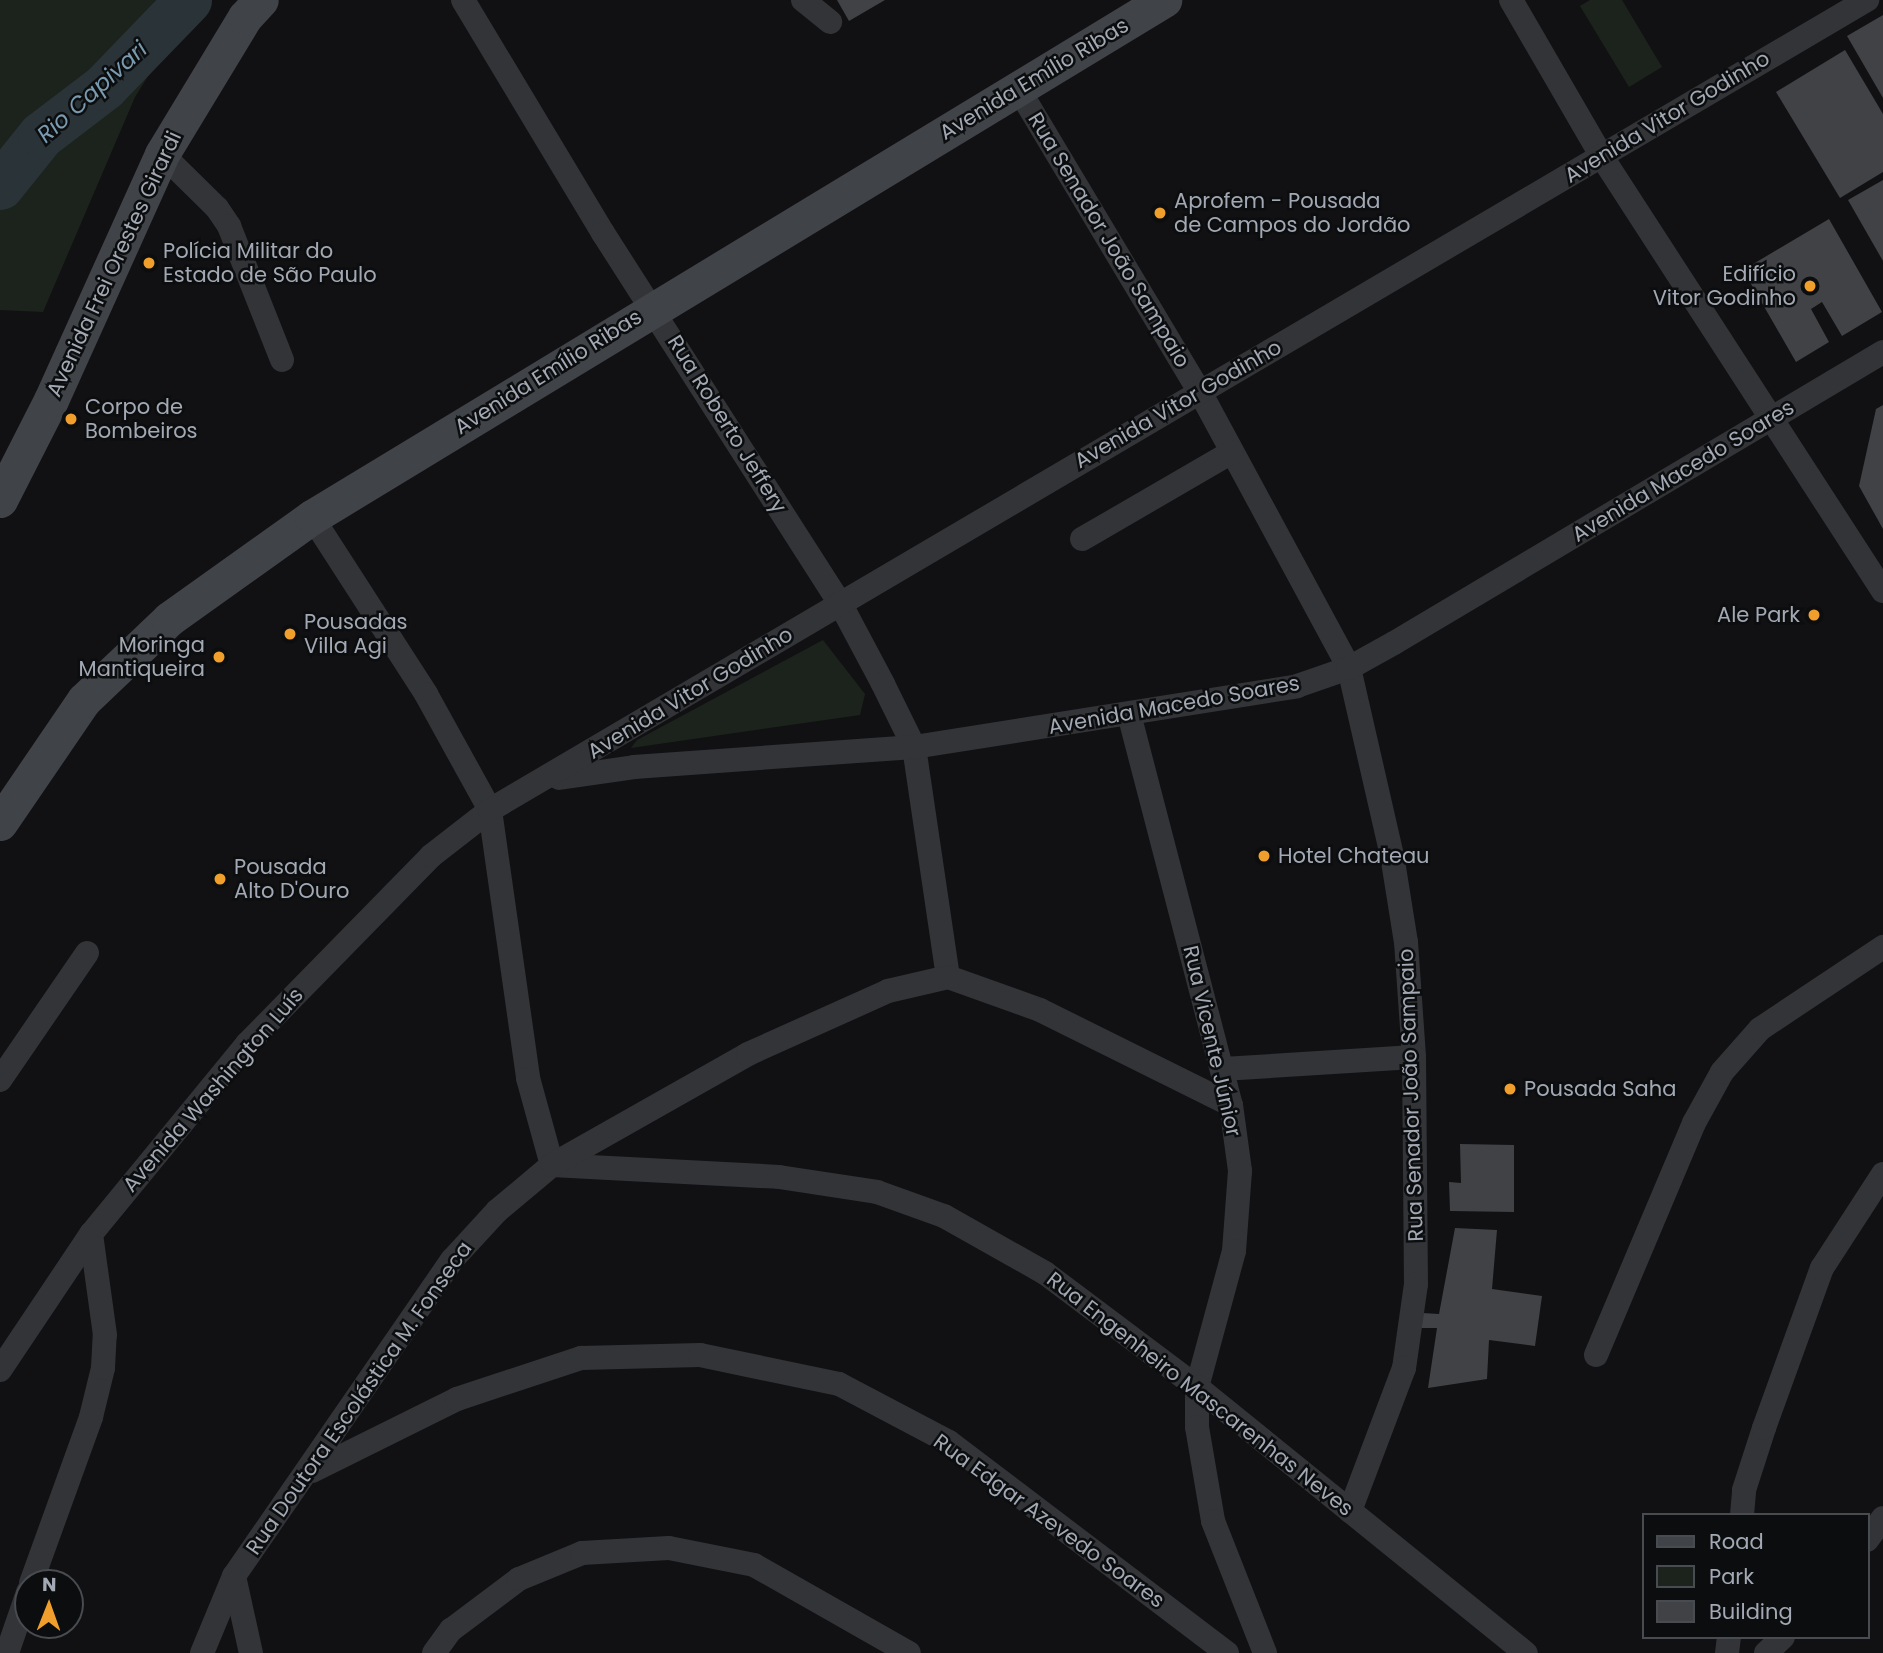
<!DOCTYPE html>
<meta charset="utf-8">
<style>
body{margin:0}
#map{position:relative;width:1883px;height:1653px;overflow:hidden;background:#111113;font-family:Poppins,sans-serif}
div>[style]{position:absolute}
.green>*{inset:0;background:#1c231c}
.river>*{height:47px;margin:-23.5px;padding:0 23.5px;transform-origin:23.5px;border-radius:23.5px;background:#2a3338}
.building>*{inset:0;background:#404246}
.street>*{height:24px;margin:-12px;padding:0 12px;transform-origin:12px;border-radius:12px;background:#323438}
.secondary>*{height:35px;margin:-17.5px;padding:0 17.5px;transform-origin:17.5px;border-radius:17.5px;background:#404348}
.dots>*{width:19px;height:19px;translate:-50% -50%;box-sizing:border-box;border:4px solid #0c0d0e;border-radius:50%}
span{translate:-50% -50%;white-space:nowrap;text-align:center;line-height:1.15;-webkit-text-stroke:5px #0c0d0e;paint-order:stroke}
.street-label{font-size:21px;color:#a3a9b4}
.poi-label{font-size:21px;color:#a3a9b4}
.left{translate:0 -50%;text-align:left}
.right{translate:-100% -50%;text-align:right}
.water-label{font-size:23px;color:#799aaf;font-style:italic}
.legend{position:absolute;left:1642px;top:1513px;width:228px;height:126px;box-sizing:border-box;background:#0c0d0e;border:2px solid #484b50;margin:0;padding:9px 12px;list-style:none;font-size:21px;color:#a3a9b4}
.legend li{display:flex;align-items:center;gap:14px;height:35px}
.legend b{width:35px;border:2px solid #484b50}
.north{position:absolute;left:14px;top:1569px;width:70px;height:70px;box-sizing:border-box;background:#0c0d0e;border:2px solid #484b50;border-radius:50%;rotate:1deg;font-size:19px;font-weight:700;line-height:28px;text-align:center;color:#a3a9b4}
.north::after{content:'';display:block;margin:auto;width:24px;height:32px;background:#f19f2c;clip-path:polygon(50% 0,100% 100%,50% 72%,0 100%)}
</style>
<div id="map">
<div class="green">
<i style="clip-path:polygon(0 0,196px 0,135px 97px,43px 312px,0 310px)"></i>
<i style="clip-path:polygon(1590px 0,1622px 0,1662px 67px,1629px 87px,1580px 6px)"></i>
<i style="clip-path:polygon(823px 640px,865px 694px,860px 715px,631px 748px,637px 740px)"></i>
</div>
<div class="river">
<i style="left:0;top:186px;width:65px;rotate:-51.2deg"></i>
<i style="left:41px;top:135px;width:79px;rotate:-37.3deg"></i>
<i style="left:104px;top:87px;width:121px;rotate:-46deg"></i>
</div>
<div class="building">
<i style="clip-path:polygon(837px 0,885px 0,849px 21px)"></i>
<i style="clip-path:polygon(1883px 15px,1883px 98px,1847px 36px)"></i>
<i style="clip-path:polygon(1845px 50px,1883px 114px,1883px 172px,1840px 198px,1776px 92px)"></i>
<i style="clip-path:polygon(1883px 180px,1883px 261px,1848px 200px)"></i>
<i style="clip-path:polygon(1829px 219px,1882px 312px,1842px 336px,1822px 302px,1811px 309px,1829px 342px,1796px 362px,1743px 270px)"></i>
<i style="clip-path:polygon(1883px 405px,1883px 529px,1859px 486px,1876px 409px)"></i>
<i style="clip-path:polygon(1460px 1144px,1514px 1145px,1514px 1212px,1450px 1211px,1449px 1182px,1461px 1183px)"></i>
<i style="clip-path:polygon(1455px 1228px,1497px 1230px,1492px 1289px,1542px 1296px,1535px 1346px,1489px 1340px,1487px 1379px,1428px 1388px,1437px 1328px,1420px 1328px,1422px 1313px,1439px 1314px)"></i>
</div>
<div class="street">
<i style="left:463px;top:0;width:272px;rotate:59deg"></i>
<i style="left:603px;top:233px;width:439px;rotate:57.4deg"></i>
<i style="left:840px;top:603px;width:92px;rotate:62deg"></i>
<i style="left:883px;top:684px;width:70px;rotate:63.8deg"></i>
<i style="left:914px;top:747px;width:232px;rotate:81.6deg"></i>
<i style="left:803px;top:0;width:35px;rotate:39deg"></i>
<i style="left:1511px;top:0;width:181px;rotate:59.9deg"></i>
<i style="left:1602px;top:157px;width:517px;rotate:57.08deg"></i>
<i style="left:1019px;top:90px;width:352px;rotate:59.1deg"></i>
<i style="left:1200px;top:392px;width:314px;rotate:61.6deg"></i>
<i style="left:1349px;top:668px;width:192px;rotate:77.1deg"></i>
<i style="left:1392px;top:855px;width:88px;rotate:80.9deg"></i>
<i style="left:1406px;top:942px;width:115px;rotate:86deg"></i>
<i style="left:1414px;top:1057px;width:227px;rotate:89.5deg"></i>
<i style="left:1416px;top:1284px;width:85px;rotate:98.1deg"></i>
<i style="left:1404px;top:1368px;width:153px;rotate:110.7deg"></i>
<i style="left:162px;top:154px;width:77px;rotate:44.5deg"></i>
<i style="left:217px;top:208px;width:22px;rotate:56deg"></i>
<i style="left:229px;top:226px;width:144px;rotate:68.4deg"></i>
<i style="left:312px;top:517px;width:211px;rotate:57.2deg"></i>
<i style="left:426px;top:694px;width:132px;rotate:61.1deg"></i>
<i style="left:490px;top:810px;width:271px;rotate:81.9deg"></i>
<i style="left:528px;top:1078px;width:90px;rotate:74.6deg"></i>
<i style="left:1082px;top:539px;width:173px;rotate:-30.1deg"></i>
<i style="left:1129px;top:714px;width:404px;rotate:75.4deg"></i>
<i style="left:1231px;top:1105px;width:67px;rotate:82.2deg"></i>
<i style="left:1240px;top:1171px;width:80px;rotate:94.3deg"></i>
<i style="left:1234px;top:1251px;width:141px;rotate:105.2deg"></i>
<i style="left:1197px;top:1387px;width:40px;rotate:90deg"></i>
<i style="left:1197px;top:1427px;width:95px;rotate:80.3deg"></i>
<i style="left:1213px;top:1521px;width:142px;rotate:68.5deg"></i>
<i style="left:559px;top:778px;width:76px;rotate:-8.3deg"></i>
<i style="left:634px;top:767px;width:281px;rotate:-4.1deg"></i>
<i style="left:914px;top:747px;width:388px;rotate:-9deg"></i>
<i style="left:1297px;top:686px;width:55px;rotate:-19.1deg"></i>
<i style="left:1349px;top:668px;width:51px;rotate:-29.1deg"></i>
<i style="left:1394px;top:643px;width:569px;rotate:-30.76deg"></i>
<i style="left:1223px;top:1069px;width:191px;rotate:-3.6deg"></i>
<i style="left:0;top:1080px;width:154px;rotate:-55.6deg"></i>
<i style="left:552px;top:1165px;width:227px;rotate:3deg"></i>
<i style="left:779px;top:1177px;width:99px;rotate:8.7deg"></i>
<i style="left:877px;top:1192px;width:71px;rotate:19.7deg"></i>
<i style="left:944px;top:1216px;width:116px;rotate:29.4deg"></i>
<i style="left:1045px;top:1273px;width:190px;rotate:36.9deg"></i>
<i style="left:1197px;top:1387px;width:423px;rotate:39deg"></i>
<i style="left:1596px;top:1355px;width:252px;rotate:-67.1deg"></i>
<i style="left:1694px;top:1123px;width:58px;rotate:-61.2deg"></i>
<i style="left:1722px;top:1072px;width:57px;rotate:-48.5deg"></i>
<i style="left:1760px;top:1029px;width:148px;rotate:-33.7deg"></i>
<i style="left:0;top:1370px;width:164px;rotate:-56.2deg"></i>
<i style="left:91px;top:1234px;width:246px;rotate:-50.6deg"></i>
<i style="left:247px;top:1044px;width:263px;rotate:-45.6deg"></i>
<i style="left:431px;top:856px;width:75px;rotate:-37.9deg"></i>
<i style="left:490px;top:810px;width:1598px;rotate:-30.47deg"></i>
<i style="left:312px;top:1471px;width:162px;rotate:-26.4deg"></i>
<i style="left:457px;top:1399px;width:131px;rotate:-18.3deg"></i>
<i style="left:581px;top:1358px;width:119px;rotate:-1.4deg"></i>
<i style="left:700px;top:1355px;width:142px;rotate:11.8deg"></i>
<i style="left:839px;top:1384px;width:124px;rotate:27.8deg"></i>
<i style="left:949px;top:1442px;width:349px;rotate:37.2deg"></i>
<i style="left:1742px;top:1515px;width:25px;rotate:-85deg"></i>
<i style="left:1744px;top:1490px;width:65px;rotate:-72.1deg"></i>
<i style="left:1764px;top:1428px;width:170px;rotate:-70.1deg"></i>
<i style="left:1822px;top:1268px;width:112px;rotate:-57deg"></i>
<i style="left:1867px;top:1540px;width:27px;rotate:-54deg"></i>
<i style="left:234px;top:1576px;width:79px;rotate:77.6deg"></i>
<i style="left:31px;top:1583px;width:177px;rotate:-70.1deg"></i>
<i style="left:91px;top:1417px;width:50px;rotate:-76.2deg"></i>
<i style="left:103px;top:1368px;width:33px;rotate:-87deg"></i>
<i style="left:105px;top:1335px;width:102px;rotate:-97.9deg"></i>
<i style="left:7px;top:1653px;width:65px;rotate:-71deg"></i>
<i style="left:202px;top:1653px;width:83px;rotate:-67.4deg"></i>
<i style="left:234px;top:1576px;width:384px;rotate:-55.4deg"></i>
<i style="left:452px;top:1260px;width:67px;rotate:-47.4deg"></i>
<i style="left:497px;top:1211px;width:72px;rotate:-39.9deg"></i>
<i style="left:552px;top:1165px;width:225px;rotate:-29.5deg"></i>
<i style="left:748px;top:1054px;width:154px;rotate:-24.2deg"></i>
<i style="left:888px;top:991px;width:62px;rotate:-13.1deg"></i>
<i style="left:948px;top:977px;width:98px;rotate:19.7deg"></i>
<i style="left:1040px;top:1010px;width:213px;rotate:26.4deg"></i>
<i style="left:434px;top:1653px;width:29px;rotate:-54deg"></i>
<i style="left:451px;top:1630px;width:85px;rotate:-36.9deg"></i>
<i style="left:519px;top:1579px;width:68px;rotate:-22.4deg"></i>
<i style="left:582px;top:1553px;width:87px;rotate:-3.3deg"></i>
<i style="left:669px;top:1548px;width:87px;rotate:11.3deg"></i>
<i style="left:754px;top:1565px;width:178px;rotate:29.6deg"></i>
<i style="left:1727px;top:1653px;width:16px;rotate:-83deg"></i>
<i style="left:1766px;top:1653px;width:23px;rotate:-43deg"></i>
</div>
<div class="secondary">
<i style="left:0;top:500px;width:112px;rotate:-63deg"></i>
<i style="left:51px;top:400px;width:270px;rotate:-65.7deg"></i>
<i style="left:162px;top:154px;width:160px;rotate:-58.8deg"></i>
<i style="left:245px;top:17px;width:23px;rotate:-47deg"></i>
<i style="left:0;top:823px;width:149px;rotate:-55.7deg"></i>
<i style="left:84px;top:700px;width:117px;rotate:-43.6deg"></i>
<i style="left:169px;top:619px;width:176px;rotate:-35.5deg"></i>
<i style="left:312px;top:517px;width:997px;rotate:-31.25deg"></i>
</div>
<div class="dots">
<i style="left:1160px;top:213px;background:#f19f2c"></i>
<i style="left:149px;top:263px;background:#f19f2c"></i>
<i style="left:1810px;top:286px;background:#f19f2c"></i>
<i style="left:71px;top:419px;background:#f19f2c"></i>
<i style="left:1814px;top:615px;background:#f19f2c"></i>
<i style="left:290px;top:634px;background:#f19f2c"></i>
<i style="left:219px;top:657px;background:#f19f2c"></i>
<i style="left:1264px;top:856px;background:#f19f2c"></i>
<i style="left:220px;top:879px;background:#f19f2c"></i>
<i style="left:1510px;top:1089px;background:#f19f2c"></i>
</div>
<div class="street-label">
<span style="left:1034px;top:79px;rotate:-31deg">Avenida Emílio Ribas</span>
<span style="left:1667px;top:117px;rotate:-31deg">Avenida Vitor Godinho</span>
<span style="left:1109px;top:240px;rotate:59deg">Rua Senador João Sampaio</span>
<span style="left:114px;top:264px;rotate:-65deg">Avenida Frei Orestes Girardi</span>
<span style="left:548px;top:372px;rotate:-32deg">Avenida Emílio Ribas</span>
<span style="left:1178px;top:404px;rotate:-30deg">Avenida Vitor Godinho</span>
<span style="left:727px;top:424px;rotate:58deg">Rua Roberto Jeffery</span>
<span style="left:1683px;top:471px;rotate:-31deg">Avenida Macedo Soares</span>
<span style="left:690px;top:693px;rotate:-31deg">Avenida Vitor Godinho</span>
<span style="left:1174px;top:705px;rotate:-10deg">Avenida Macedo Soares</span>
<span style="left:1212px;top:1041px;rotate:77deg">Rua Vicente Júnior</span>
<span style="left:213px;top:1090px;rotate:-49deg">Avenida Washington Luís</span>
<span style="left:1411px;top:1095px;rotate:-92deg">Rua Senador João Sampaio</span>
<span style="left:1200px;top:1394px;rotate:38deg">Rua Engenheiro Mascarenhas Neves</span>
<span style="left:359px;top:1398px;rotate:-55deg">Rua Doutora Escolástica M. Fonseca</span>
<span style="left:1049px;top:1521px;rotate:36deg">Rua Edgar Azevedo Soares</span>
</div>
<div class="poi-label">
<span class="left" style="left:1174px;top:213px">Aprofem - Pousada<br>de Campos do Jordão</span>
<span class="left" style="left:163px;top:263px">Polícia Militar do<br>Estado de São Paulo</span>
<span class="right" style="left:1796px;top:286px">Edifício<br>Vitor Godinho</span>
<span class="left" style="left:85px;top:419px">Corpo de<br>Bombeiros</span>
<span class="right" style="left:1800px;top:615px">Ale Park</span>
<span class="left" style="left:304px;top:634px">Pousadas<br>Villa Agi</span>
<span class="right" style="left:205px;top:657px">Moringa<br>Mantiqueira</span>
<span class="left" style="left:1278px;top:856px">Hotel Chateau</span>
<span class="left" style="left:234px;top:879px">Pousada<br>Alto D'Ouro</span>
<span class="left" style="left:1524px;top:1089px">Pousada Saha</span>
</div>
<div class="water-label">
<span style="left:92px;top:92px;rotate:-42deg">Rio Capivari</span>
</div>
<ul class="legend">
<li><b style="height:9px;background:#404348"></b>Road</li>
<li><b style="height:19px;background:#1c231c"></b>Park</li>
<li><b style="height:19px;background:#404246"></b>Building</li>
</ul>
<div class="north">N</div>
</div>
